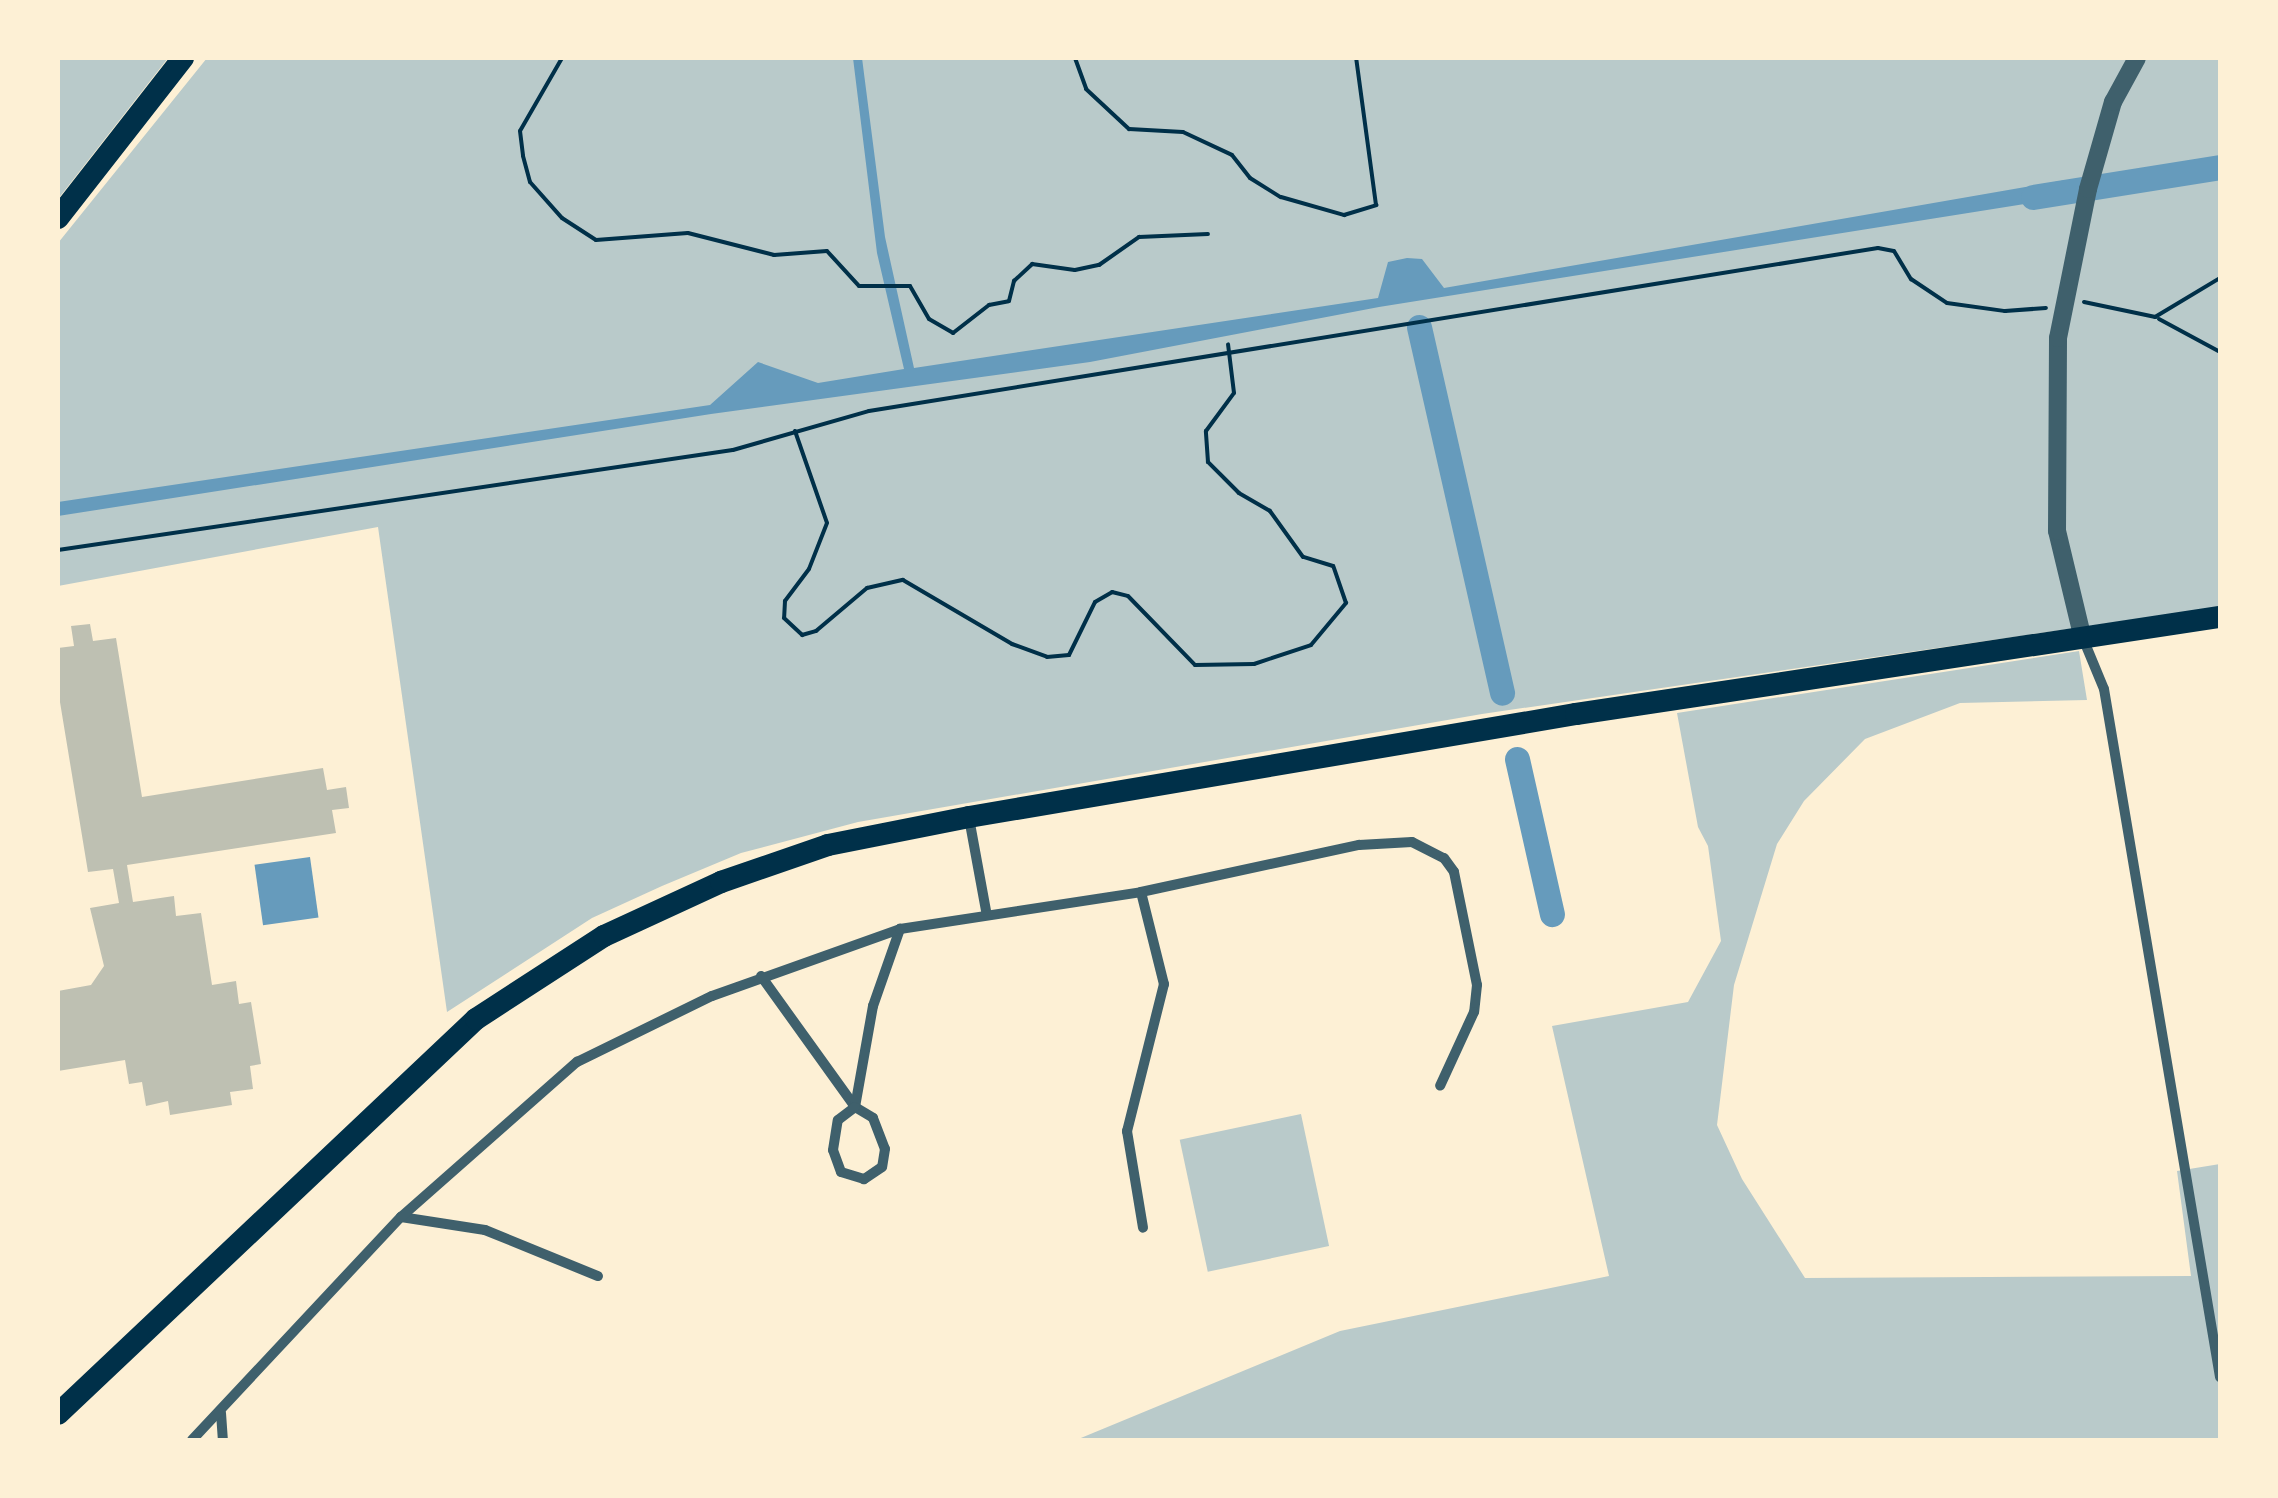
<!DOCTYPE html>
<style>
body{margin:0}
#map{position:relative;width:2278px;height:1498px;overflow:hidden;background:#fdf0d5;font-family:"Space Grotesk",sans-serif}
div>[style]{position:absolute}
.green>*{inset:0;background:#b9caca;transform-origin:0 0}
.water>*{inset:0;background:#669bbc;transform-origin:0 0}
.canal>*{height:25px;margin:-12.5px;padding:0 12.5px;transform-origin:12.5px;border-radius:12.5px;background:#669bbc}
.building>*{inset:0;background:#bec0b2}
.path>*{height:4px;margin:-2px;padding:0 2px;transform-origin:2px;border-radius:2px;background:#003049}
.minor>*{height:10px;margin:-5px;padding:0 5px;transform-origin:5px;border-radius:5px;background:#3f606c}
.tertiary>*{height:18px;margin:-9px;padding:0 9px;transform-origin:9px;border-radius:9px;background:#3f606c}
.primary>*{height:22px;margin:-11px;padding:0 11px;transform-origin:11px;border-radius:11px;background:#003049}
span{translate:-50% -50%;white-space:nowrap;text-align:center;line-height:1.15;-webkit-text-stroke:8px #fdf0d5;paint-order:stroke}
.frame{position:absolute;inset:0;border:60px solid #fdf0d5;pointer-events:none}
</style>
<div id="map">
<div class="green">
<i style="clip-path:polygon(58px 58px,168px 58px,58px 199px)"></i>
<i style="clip-path:polygon(207px 58px,2220px 58px,2220px 607px,1482px 714px,858px 822px,741px 853px,662px 886px,592px 918px,447px 1012px,378px 527px,58px 586px,58px 243px)"></i>
<i style="clip-path:polygon(2079px 651px,2087px 700px,1960px 703px,1865px 739px,1804px 801px,1777px 844px,1734px 985px,1717px 1125px,1742px 1179px,1805px 1278px,2191px 1276px,2177px 1171px,2220px 1164px,2220px 1440px,1076px 1440px,1340px 1331px,1609px 1276px,1552px 1026px,1688px 1002px,1721px 941px,1708px 846px,1698px 827px,1677px 713px)"></i>
<i style="left:1301px;top:1114px;width:135px;height:124px;rotate:78deg"></i>
</div>
<div class="water">
<i style="clip-path:polygon(853px 58px,862px 58px,885px 237px,914px 368px,1378px 298px,1388px 262px,1407px 258px,1422px 259px,1444px 288px,2066px 180px,2062px 198px,1379px 307px,1090px 362px,711px 414px,58px 516px,58px 502px,710px 405px,758px 362px,818px 383px,904px 369px,877px 253px)"></i>
<i style="left:310px;top:857px;width:61px;height:56px;rotate:82deg"></i>
</div>
<div class="canal">
<i style="left:2033px;top:197px;width:189px;rotate:-9.1deg"></i>
<i style="left:1419px;top:327px;width:375px;rotate:77.2deg"></i>
<i style="left:1517px;top:759px;width:159px;rotate:77.3deg"></i>
</div>
<div class="building">
<i style="clip-path:polygon(90px 624px,93px 641px,116px 638px,142px 797px,323px 768px,327px 790px,346px 787px,349px 808px,332px 810px,336px 833px,127px 865px,133px 902px,174px 896px,176px 916px,201px 913px,212px 985px,236px 981px,239px 1004px,251px 1002px,261px 1064px,250px 1066px,253px 1089px,230px 1092px,232px 1105px,170px 1115px,168px 1101px,146px 1106px,142px 1082px,129px 1084px,125px 1060px,58px 1071px,58px 991px,91px 985px,104px 966px,90px 908px,119px 903px,113px 869px,88px 872px,58px 690px,58px 648px,74px 646px,71px 626px)"></i>
</div>
<div class="path">
<i style="left:562px;top:58px;width:84px;rotate:119.9deg"></i>
<i style="left:520px;top:131px;width:25px;rotate:83deg"></i>
<i style="left:523px;top:156px;width:27px;rotate:75deg"></i>
<i style="left:530px;top:182px;width:48px;rotate:48.4deg"></i>
<i style="left:562px;top:218px;width:40px;rotate:32.9deg"></i>
<i style="left:596px;top:240px;width:92px;rotate:-4.4deg"></i>
<i style="left:688px;top:233px;width:89px;rotate:14.3deg"></i>
<i style="left:774px;top:255px;width:53px;rotate:-4.3deg"></i>
<i style="left:827px;top:251px;width:47px;rotate:47.6deg"></i>
<i style="left:859px;top:286px;width:51px"></i>
<i style="left:910px;top:286px;width:38px;rotate:60deg"></i>
<i style="left:929px;top:319px;width:28px;rotate:30deg"></i>
<i style="left:953px;top:333px;width:46px;rotate:-37.9deg"></i>
<i style="left:989px;top:305px;width:20px;rotate:-11deg"></i>
<i style="left:1009px;top:301px;width:21px;rotate:-76deg"></i>
<i style="left:1014px;top:281px;width:25px;rotate:-43deg"></i>
<i style="left:1032px;top:264px;width:43px;rotate:7.9deg"></i>
<i style="left:1075px;top:270px;width:25px;rotate:-12deg"></i>
<i style="left:1099px;top:265px;width:49px;rotate:-35deg"></i>
<i style="left:1139px;top:237px;width:69px;rotate:-2.5deg"></i>
<i style="left:1075px;top:58px;width:33px;rotate:70deg"></i>
<i style="left:1086px;top:89px;width:59px;rotate:42.9deg"></i>
<i style="left:1129px;top:129px;width:54px;rotate:3.2deg"></i>
<i style="left:1183px;top:132px;width:54px;rotate:25.1deg"></i>
<i style="left:1232px;top:155px;width:29px;rotate:52deg"></i>
<i style="left:1250px;top:178px;width:36px;rotate:32deg"></i>
<i style="left:1281px;top:197px;width:66px;rotate:15.9deg"></i>
<i style="left:1344px;top:215px;width:34px;rotate:-17deg"></i>
<i style="left:1376px;top:205px;width:148px;rotate:-97.7deg"></i>
<i style="left:2084px;top:302px;width:73px;rotate:11.9deg"></i>
<i style="left:2155px;top:317px;width:76px;rotate:-31deg"></i>
<i style="left:2159px;top:319px;width:69px;rotate:28.4deg"></i>
<i style="left:795px;top:431px;width:97px;rotate:70.8deg"></i>
<i style="left:827px;top:523px;width:49px;rotate:111.4deg"></i>
<i style="left:809px;top:569px;width:40px;rotate:127deg"></i>
<i style="left:785px;top:601px;width:17px;rotate:93deg"></i>
<i style="left:784px;top:618px;width:25px;rotate:43deg"></i>
<i style="left:802px;top:635px;width:15px;rotate:-16deg"></i>
<i style="left:816px;top:631px;width:67px;rotate:-40.1deg"></i>
<i style="left:867px;top:588px;width:37px;rotate:-13deg"></i>
<i style="left:903px;top:580px;width:126px;rotate:30.4deg"></i>
<i style="left:1012px;top:644px;width:37px;rotate:20deg"></i>
<i style="left:1047px;top:657px;width:22px;rotate:-5deg"></i>
<i style="left:1069px;top:655px;width:59px;rotate:-63.9deg"></i>
<i style="left:1095px;top:602px;width:20px;rotate:-30deg"></i>
<i style="left:1112px;top:592px;width:16px;rotate:14deg"></i>
<i style="left:1128px;top:596px;width:96px;rotate:45.8deg"></i>
<i style="left:1195px;top:665px;width:59px;rotate:-1deg"></i>
<i style="left:1254px;top:664px;width:60px;rotate:-18.4deg"></i>
<i style="left:1311px;top:645px;width:55px;rotate:-50.2deg"></i>
<i style="left:1346px;top:603px;width:39px;rotate:-109deg"></i>
<i style="left:1333px;top:566px;width:31px;rotate:-163deg"></i>
<i style="left:1303px;top:557px;width:57px;rotate:-125.7deg"></i>
<i style="left:1270px;top:511px;width:36px;rotate:-150deg"></i>
<i style="left:1239px;top:493px;width:44px;rotate:-135deg"></i>
<i style="left:1208px;top:462px;width:31px;rotate:-94deg"></i>
<i style="left:1206px;top:431px;width:47px;rotate:-53.6deg"></i>
<i style="left:1234px;top:393px;width:49px;rotate:-97deg"></i>
<i style="left:58px;top:550px;width:682px;rotate:-8.43deg"></i>
<i style="left:733px;top:450px;width:141px;rotate:-16deg"></i>
<i style="left:869px;top:411px;width:1022px;rotate:-9.18deg"></i>
<i style="left:1878px;top:248px;width:16px;rotate:11deg"></i>
<i style="left:1894px;top:251px;width:33px;rotate:59deg"></i>
<i style="left:1911px;top:279px;width:43px;rotate:33.7deg"></i>
<i style="left:1947px;top:303px;width:59px;rotate:7.9deg"></i>
<i style="left:2005px;top:311px;width:41px;rotate:-4.2deg"></i>
</div>
<div class="minor">
<i style="left:2082px;top:636px;width:57px;rotate:67.5deg"></i>
<i style="left:2104px;top:689px;width:698px;rotate:80.43deg"></i>
<i style="left:969px;top:818px;width:95px;rotate:79.6deg"></i>
<i style="left:1141px;top:892px;width:95px;rotate:76deg"></i>
<i style="left:1164px;top:984px;width:152px;rotate:104.1deg"></i>
<i style="left:1127px;top:1131px;width:98px;rotate:80.6deg"></i>
<i style="left:761px;top:976px;width:161px;rotate:54.3deg"></i>
<i style="left:855px;top:1107px;width:103px;rotate:-79.9deg"></i>
<i style="left:873px;top:1006px;width:82px;rotate:-70.7deg"></i>
<i style="left:855px;top:1107px;width:21px;rotate:31deg"></i>
<i style="left:873px;top:1118px;width:33px;rotate:69deg"></i>
<i style="left:885px;top:1149px;width:18px;rotate:99deg"></i>
<i style="left:882px;top:1167px;width:22px;rotate:146deg"></i>
<i style="left:864px;top:1179px;width:24px;rotate:-163deg"></i>
<i style="left:841px;top:1172px;width:23px;rotate:-110deg"></i>
<i style="left:833px;top:1150px;width:30px;rotate:-81deg"></i>
<i style="left:838px;top:1120px;width:21px;rotate:-37deg"></i>
<i style="left:401px;top:1217px;width:85px;rotate:8.8deg"></i>
<i style="left:485px;top:1230px;width:122px;rotate:22.2deg"></i>
<i style="left:221px;top:1413px;width:27px;rotate:86deg"></i>
<i style="left:192px;top:1440px;width:306px;rotate:-46.9deg"></i>
<i style="left:401px;top:1217px;width:235px;rotate:-41.4deg"></i>
<i style="left:577px;top:1062px;width:150px;rotate:-26.1deg"></i>
<i style="left:712px;top:996px;width:200px;rotate:-19.6deg"></i>
<i style="left:900px;top:929px;width:244px;rotate:-8.7deg"></i>
<i style="left:1141px;top:892px;width:223px;rotate:-12.2deg"></i>
<i style="left:1359px;top:845px;width:53px;rotate:-3.2deg"></i>
<i style="left:1412px;top:842px;width:36px;rotate:27deg"></i>
<i style="left:1444px;top:858px;width:17px;rotate:54deg"></i>
<i style="left:1454px;top:872px;width:115px;rotate:78.5deg"></i>
<i style="left:1477px;top:985px;width:27px;rotate:96deg"></i>
<i style="left:1474px;top:1012px;width:81px;rotate:114.7deg"></i>
</div>
<div class="tertiary">
<i style="left:2082px;top:635px;width:107px;rotate:-103.5deg"></i>
<i style="left:2057px;top:531px;width:193px;rotate:-89.7deg"></i>
<i style="left:2058px;top:338px;width:152px;rotate:-78.6deg"></i>
<i style="left:2088px;top:189px;width:91px;rotate:-74deg"></i>
<i style="left:2113px;top:102px;width:50px;rotate:-61.4deg"></i>
</div>
<div class="primary">
<i style="left:58px;top:218px;width:203px;rotate:-52deg"></i>
<i style="left:58px;top:1414px;width:575px;rotate:-43.38deg"></i>
<i style="left:476px;top:1019px;width:153px;rotate:-33deg"></i>
<i style="left:604px;top:936px;width:129px;rotate:-24.8deg"></i>
<i style="left:721px;top:882px;width:113px;rotate:-19.1deg"></i>
<i style="left:828px;top:845px;width:144px;rotate:-11.2deg"></i>
<i style="left:969px;top:817px;width:616px;rotate:-9.63deg"></i>
<i style="left:1576px;top:714px;width:651px;rotate:-8.57deg"></i>
</div>
<div class="frame"></div>
</div>
